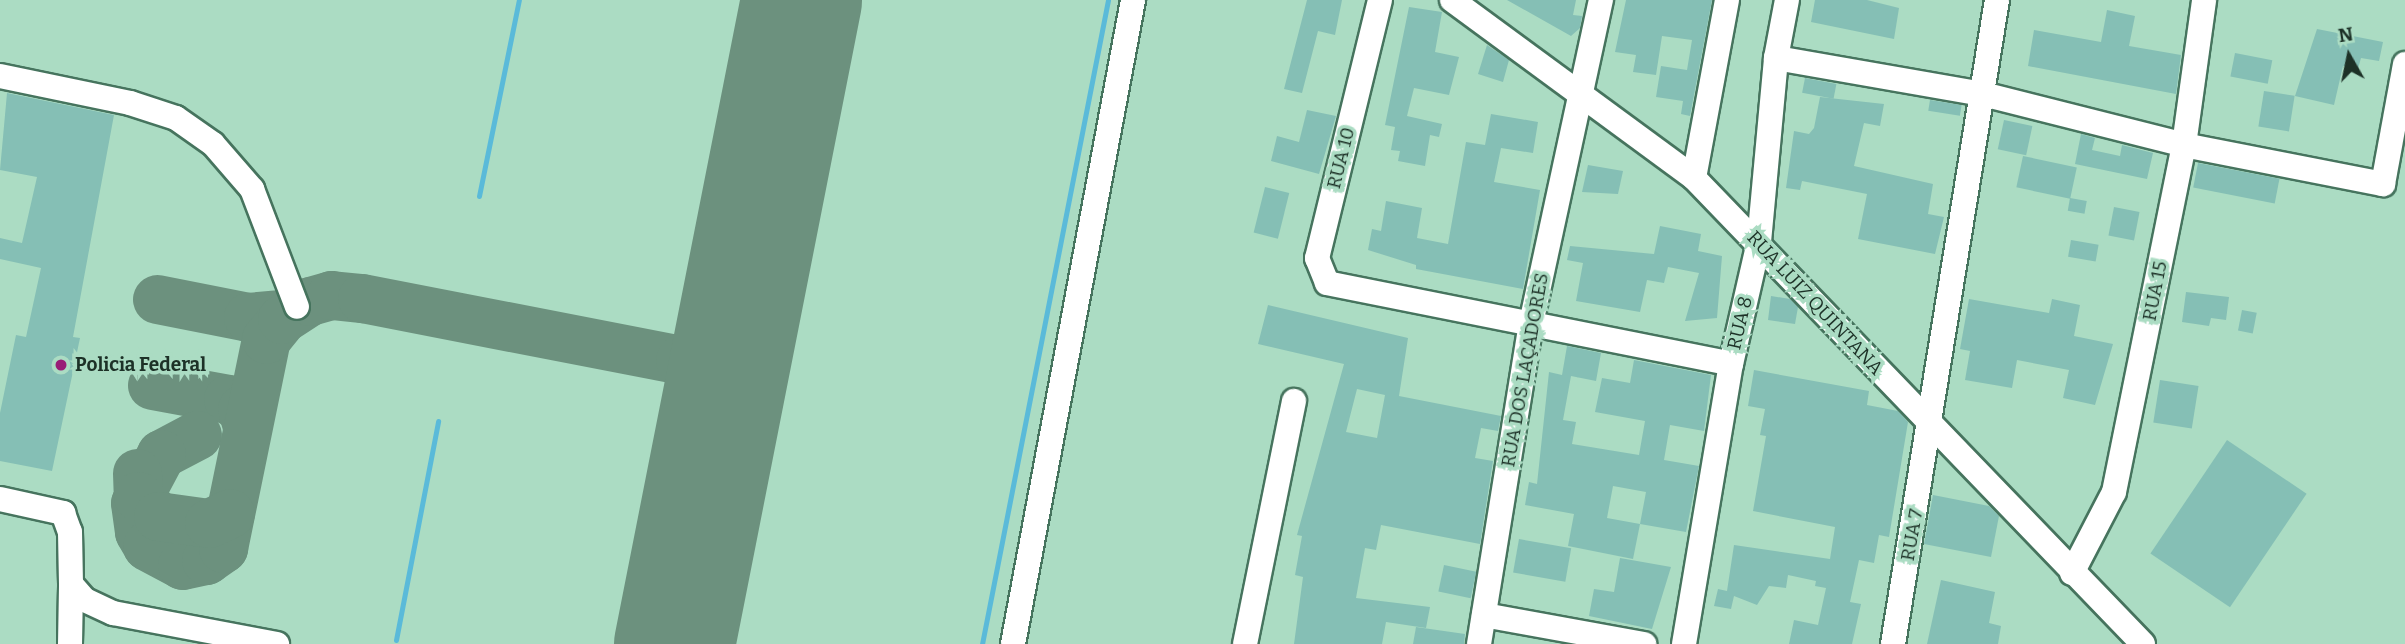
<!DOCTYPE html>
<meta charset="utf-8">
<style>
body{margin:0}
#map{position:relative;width:2405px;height:644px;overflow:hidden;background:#abdcc3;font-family:Bitter,serif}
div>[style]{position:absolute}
.stream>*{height:5px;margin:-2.5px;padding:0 2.5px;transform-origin:2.5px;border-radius:2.5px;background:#5abad9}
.taxiway>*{height:49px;margin:-24.5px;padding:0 24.5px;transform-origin:24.5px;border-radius:24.5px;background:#6c917e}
.runway>*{height:121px;margin:-60.5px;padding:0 60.5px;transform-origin:60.5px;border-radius:60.5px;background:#6c917e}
.building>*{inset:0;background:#85bfb5;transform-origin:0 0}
.roads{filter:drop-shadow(2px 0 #46745e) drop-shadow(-2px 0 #46745e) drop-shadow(0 2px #46745e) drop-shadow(0 -2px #46745e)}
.minor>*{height:24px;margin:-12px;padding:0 12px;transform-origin:12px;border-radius:12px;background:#fff}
.dots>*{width:19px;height:19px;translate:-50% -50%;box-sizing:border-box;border:4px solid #abdcc3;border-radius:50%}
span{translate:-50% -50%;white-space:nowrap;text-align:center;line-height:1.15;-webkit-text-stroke:7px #abdcc3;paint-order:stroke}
.street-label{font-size:19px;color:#1d3127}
.poi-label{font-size:19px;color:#1d3127;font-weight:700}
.left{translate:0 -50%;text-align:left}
.north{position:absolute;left:2314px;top:21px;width:70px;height:70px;-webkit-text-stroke:5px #abdcc3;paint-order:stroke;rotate:351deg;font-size:19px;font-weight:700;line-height:28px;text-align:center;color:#1d3127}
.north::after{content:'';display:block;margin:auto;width:24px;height:32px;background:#1d3127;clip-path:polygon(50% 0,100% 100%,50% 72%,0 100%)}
</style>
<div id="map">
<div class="stream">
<i style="left:479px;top:196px;width:200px;rotate:-78.5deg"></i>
<i style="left:396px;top:640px;width:223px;rotate:-79.1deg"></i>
<i style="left:982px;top:644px;width:656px;rotate:-78.93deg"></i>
</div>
<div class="taxiway">
<i style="left:157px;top:299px;width:93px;rotate:11.2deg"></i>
<i style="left:248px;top:317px;width:42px;rotate:-5.4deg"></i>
<i style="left:680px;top:360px;width:38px;rotate:40deg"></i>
<i style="left:709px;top:384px;width:34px;rotate:73deg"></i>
<i style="left:152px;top:385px;width:77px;rotate:10.4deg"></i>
<i style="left:228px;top:399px;width:17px;rotate:36deg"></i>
<i style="left:242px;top:409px;width:18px;rotate:74deg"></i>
<i style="left:197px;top:435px;width:41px;rotate:152.2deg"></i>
<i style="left:161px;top:454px;width:55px;rotate:118deg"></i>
<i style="left:135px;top:503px;width:29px;rotate:82deg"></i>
<i style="left:139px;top:532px;width:16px;rotate:60deg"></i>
<i style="left:147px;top:546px;width:40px;rotate:28deg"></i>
<i style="left:182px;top:565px;width:25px;rotate:-12deg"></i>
<i style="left:206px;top:560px;width:21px;rotate:-35deg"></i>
<i style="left:223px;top:548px;width:213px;rotate:-78.4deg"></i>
<i style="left:266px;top:339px;width:26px;rotate:-51deg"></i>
<i style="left:282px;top:319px;width:33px;rotate:-33deg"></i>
<i style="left:310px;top:301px;width:22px;rotate:-16deg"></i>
<i style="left:331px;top:295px;width:31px;rotate:6deg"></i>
<i style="left:362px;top:298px;width:324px;rotate:11deg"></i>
<i style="left:680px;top:360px;width:37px;rotate:-14deg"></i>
<i style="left:716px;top:351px;width:30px;rotate:-49deg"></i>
<i style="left:137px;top:473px;width:23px;rotate:88deg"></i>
<i style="left:138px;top:496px;width:28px;rotate:45deg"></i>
<i style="left:158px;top:516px;width:51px;rotate:7.8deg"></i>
<i style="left:209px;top:523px;width:23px;rotate:-25deg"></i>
</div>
<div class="runway">
<i style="left:674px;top:644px;width:656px;rotate:-78.84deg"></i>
</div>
<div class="building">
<i style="clip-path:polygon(1307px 0,1342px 0,1335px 35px,1318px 31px,1302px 93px,1284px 89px)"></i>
<i style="clip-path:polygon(1507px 0,1576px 0,1573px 15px,1582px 16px,1580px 28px,1571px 36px)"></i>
<i style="clip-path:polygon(1626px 0,1712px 0,1690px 116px,1681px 114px,1683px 101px,1656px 97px,1661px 66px,1687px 70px,1692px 40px,1662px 36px,1656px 75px,1633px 72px,1636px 55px,1615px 52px)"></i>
<i style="clip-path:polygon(1815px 0,1867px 0,1899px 8px,1894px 39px,1811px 22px)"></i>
<i style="clip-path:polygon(1409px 7px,1442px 12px,1435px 52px,1459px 57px,1449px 95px,1414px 88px,1407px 116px,1442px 124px,1439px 137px,1430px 135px,1425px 166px,1398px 161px,1400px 151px,1391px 150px,1395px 127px,1385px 125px)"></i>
<i style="clip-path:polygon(2107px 10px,2135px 16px,2129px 46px,2181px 55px,2176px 94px,2028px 66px,2034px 30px,2101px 42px)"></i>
<i style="clip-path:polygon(2317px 29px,2383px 42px,2379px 61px,2361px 58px,2358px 69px,2343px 66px,2334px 105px,2295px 96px)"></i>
<i style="clip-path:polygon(1487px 45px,1509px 60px,1503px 82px,1478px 74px)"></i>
<i style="left:2235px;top:53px;width:38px;height:24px;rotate:11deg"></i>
<i style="left:1805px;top:78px;width:32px;height:15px;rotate:11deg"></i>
<i style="left:2264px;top:91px;width:31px;height:36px;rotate:9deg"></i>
<i style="clip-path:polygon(7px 93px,114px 115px,73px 337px,80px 338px,52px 471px,0 461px,0 413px,16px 335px,26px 337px,41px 268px,0 259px,0 238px,22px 243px,37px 177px,0 170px)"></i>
<i style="clip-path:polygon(1820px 97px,1884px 104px,1880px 126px,1864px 123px,1854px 166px,1933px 184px,1928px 214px,1944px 217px,1935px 254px,1858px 239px,1867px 194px,1802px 181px,1800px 190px,1786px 188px,1794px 131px,1809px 134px,1814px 128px)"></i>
<i style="left:1930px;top:100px;width:32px;height:11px;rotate:9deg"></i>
<i style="clip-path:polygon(1307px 110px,1336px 116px,1319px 174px,1271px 161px,1277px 136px,1299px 142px)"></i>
<i style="clip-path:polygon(1491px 114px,1538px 122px,1533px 153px,1501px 148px,1494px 182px,1540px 190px,1523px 289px,1416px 269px,1416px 265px,1368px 250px,1372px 229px,1381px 231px,1386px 201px,1422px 208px,1417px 238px,1448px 244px,1466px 142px,1485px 145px)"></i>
<i style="left:2004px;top:120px;width:29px;height:30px;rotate:12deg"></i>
<i style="clip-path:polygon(2081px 134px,2095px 138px,2092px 150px,2120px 156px,2122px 145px,2153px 153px,2147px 179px,2075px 164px)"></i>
<i style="left:2023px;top:156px;width:55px;height:32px;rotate:12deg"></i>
<i style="left:2198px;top:163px;width:83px;height:25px;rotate:11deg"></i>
<i style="clip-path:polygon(1588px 165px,1623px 171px,1618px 194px,1582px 192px)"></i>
<i style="left:1265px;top:187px;width:25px;height:47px;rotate:14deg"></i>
<i style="left:2070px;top:198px;width:17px;height:13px;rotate:10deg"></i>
<i style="left:2114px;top:207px;width:26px;height:29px;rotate:11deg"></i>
<i style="clip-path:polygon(1660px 226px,1701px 234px,1698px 251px,1722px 256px,1717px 318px,1685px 321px,1699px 273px,1668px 267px,1664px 283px,1647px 280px,1640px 312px,1576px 301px,1583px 263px,1567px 260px,1570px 246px,1654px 254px)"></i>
<i style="left:2071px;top:240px;width:28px;height:17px;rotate:10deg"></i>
<i style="clip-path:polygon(2186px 292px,2229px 297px,2226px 320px,2211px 318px,2209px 326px,2182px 322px)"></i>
<i style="clip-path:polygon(1771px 296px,1790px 299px,1798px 307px,1795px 324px,1768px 320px)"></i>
<i style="clip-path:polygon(1969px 299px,2049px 313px,2052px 299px,2080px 305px,2074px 336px,2113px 344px,2095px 405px,2063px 398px,2069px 370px,2017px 360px,2012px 388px,1965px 380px,1970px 351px,1960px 349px)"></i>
<i style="clip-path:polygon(evenodd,1268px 305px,1408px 338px,1399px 396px,1501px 416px,1498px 431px,1481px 428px,1475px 458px,1493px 461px,1480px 544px,1381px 525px,1376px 550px,1365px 548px,1356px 598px,1430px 607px,1426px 628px,1386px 622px,1382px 644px,1294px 644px,1303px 577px,1295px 575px,1302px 536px,1297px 535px,1344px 364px,1258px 344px,1268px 305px,1357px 389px,1385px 395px,1377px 438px,1346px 432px,1357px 389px)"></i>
<i style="left:2242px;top:310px;width:15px;height:21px;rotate:11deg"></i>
<i style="clip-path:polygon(evenodd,1567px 346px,1601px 353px,1596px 381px,1571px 376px,1563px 420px,1576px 422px,1572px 444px,1639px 455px,1645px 421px,1595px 412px,1602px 378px,1630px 383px,1634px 360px,1711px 375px,1704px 431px,1670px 425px,1664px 460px,1699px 466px,1686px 532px,1640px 524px,1633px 559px,1568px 546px,1574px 514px,1525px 505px,1529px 482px,1537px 484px,1549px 372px,1562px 375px,1567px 346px,1613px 486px,1646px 492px,1640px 524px,1607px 518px,1613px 486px)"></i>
<i style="clip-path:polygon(1754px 370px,1869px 391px,1867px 405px,1898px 411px,1908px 422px,1889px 537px,1879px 535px,1874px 563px,1859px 560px,1850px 602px,1861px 604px,1852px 644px,1789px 644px,1794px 620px,1818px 625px,1826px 588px,1815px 586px,1816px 581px,1788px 575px,1786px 588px,1769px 586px,1757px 605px,1734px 596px,1731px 609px,1714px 606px,1718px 589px,1727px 591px,1734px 545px,1830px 559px,1835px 527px,1753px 511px,1766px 436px,1760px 435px,1765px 409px,1748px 406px)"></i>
<i style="left:2160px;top:380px;width:39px;height:43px;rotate:9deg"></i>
<i style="left:2227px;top:440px;width:96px;height:137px;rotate:34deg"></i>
<i style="clip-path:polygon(1933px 495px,1989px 506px,1999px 516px,1991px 557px,1924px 544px)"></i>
<i style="left:1519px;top:539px;width:53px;height:34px;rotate:10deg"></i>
<i style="clip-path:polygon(1620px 558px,1671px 567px,1652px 629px,1589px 616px,1594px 589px,1614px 592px)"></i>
<i style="left:1444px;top:565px;width:33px;height:27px;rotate:12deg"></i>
<i style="clip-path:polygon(1941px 580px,1995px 592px,1989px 623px,2001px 626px,1998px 644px,1927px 644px)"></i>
<i style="clip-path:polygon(1416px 627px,1465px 634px,1464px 644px,1413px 644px)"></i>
</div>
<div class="roads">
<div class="minor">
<i style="left:1380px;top:0;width:266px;rotate:103.7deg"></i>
<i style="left:1317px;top:258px;width:27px;rotate:68deg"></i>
<i style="left:1327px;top:283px;width:412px;rotate:11.3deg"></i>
<i style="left:1452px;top:0;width:300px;rotate:36.3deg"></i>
<i style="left:1694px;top:178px;width:647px;rotate:46.06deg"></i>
<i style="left:1776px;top:58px;width:210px;rotate:9.9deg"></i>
<i style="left:1983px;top:94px;width:207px;rotate:14.2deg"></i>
<i style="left:2184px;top:145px;width:203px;rotate:11.1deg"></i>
<i style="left:2383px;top:184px;width:122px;rotate:-79.6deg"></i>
<i style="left:0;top:76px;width:133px;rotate:11.7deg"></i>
<i style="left:130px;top:103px;width:48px;rotate:18.1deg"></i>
<i style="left:176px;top:118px;width:45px;rotate:35.1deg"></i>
<i style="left:213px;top:144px;width:60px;rotate:49.1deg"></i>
<i style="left:252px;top:189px;width:126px;rotate:69.1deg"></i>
<i style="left:1694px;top:178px;width:181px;rotate:-79.5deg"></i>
<i style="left:0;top:499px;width:65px;rotate:12.5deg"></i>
<i style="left:63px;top:513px;width:20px;rotate:70deg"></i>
<i style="left:70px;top:532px;width:52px;rotate:88.9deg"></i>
<i style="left:71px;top:584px;width:21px;rotate:49deg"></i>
<i style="left:85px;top:600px;width:31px;rotate:25deg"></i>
<i style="left:113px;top:613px;width:167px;rotate:10.7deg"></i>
<i style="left:2072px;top:573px;width:91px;rotate:-62.6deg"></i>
<i style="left:2114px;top:492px;width:354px;rotate:-78.6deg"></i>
<i style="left:2184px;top:145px;width:146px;rotate:-82.1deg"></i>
<i style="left:1484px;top:615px;width:163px;rotate:10.3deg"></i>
<i style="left:70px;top:644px;width:60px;rotate:-89deg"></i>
<i style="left:1013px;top:644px;width:655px;rotate:-79.44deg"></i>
<i style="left:1245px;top:644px;width:248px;rotate:-78.6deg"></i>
<i style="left:1479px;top:644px;width:320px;rotate:-80.8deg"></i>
<i style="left:1530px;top:328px;width:336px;rotate:-77.8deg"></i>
<i style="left:1684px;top:644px;width:284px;rotate:-80.5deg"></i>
<i style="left:1731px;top:364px;width:125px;rotate:-77.1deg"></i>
<i style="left:1759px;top:242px;width:185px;rotate:-84.7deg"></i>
<i style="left:1776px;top:58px;width:59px;rotate:-79.3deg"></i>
<i style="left:1893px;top:644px;width:652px;rotate:-80.83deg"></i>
</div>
</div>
<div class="dots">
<i style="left:61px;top:365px;background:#991e77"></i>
</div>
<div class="street-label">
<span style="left:1341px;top:158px;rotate:-76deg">RUA 10</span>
<span style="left:2155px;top:291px;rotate:-79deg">RUA 15</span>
<span style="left:1815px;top:303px;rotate:47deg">RUA LUIZ QUINTANA</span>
<span style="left:1740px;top:323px;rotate:-77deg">RUA 8</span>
<span style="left:1525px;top:370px;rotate:-80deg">RUA DOS LAÇADORES</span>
<span style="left:1912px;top:535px;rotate:-80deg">RUA 7</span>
</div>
<div class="poi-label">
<span class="left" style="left:75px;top:365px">Policia Federal</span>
</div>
<div class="north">N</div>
</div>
